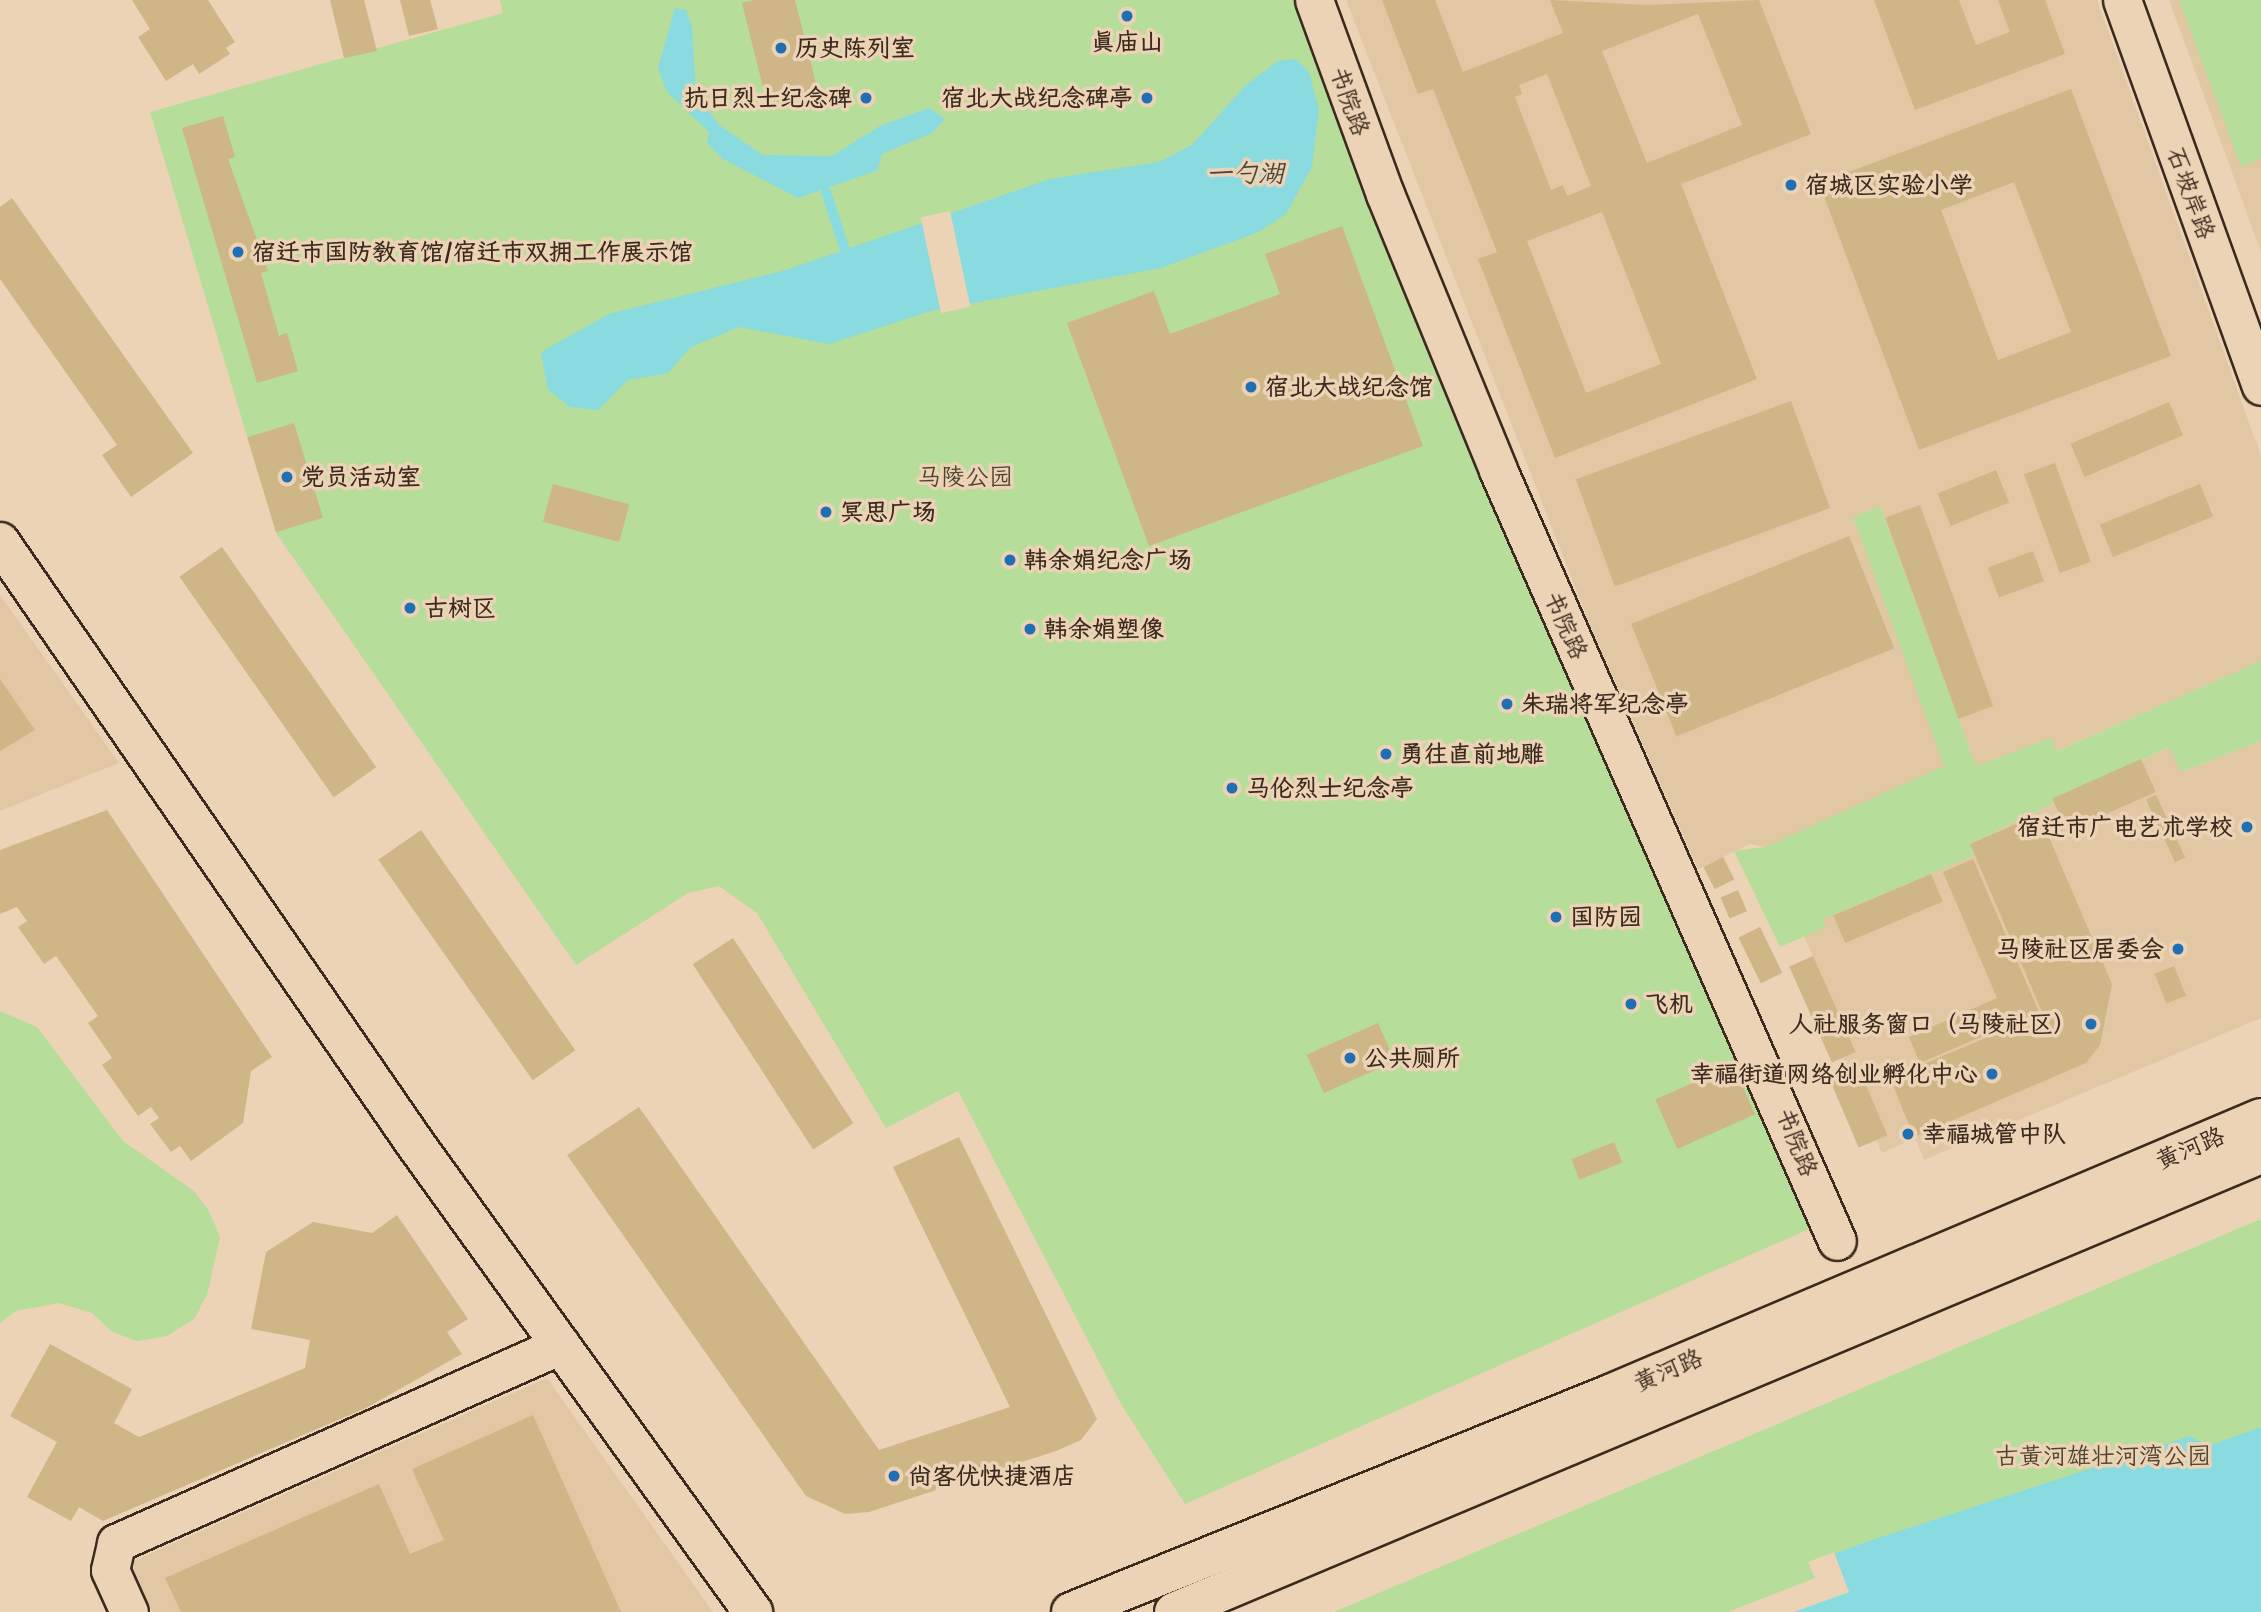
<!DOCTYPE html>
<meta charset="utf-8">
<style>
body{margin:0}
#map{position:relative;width:2261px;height:1612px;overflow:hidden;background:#edd3b5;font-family:Delius,"LXGW WenKai TC",sans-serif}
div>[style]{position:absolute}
.built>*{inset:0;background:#e1c7a4}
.green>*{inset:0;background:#b6dd99}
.water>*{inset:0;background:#89dbe0}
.pier>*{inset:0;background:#edd3b5;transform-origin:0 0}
.stream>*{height:10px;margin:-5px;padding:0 5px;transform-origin:5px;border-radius:5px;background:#89dbe0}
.building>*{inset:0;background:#ceb687;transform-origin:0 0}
.roads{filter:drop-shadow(2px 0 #3b2a1e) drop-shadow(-2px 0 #3b2a1e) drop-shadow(0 2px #3b2a1e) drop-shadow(0 -2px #3b2a1e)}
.street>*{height:37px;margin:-18.5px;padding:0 18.5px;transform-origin:18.5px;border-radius:18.5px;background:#edd3b5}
.secondary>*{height:38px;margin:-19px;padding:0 19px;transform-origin:19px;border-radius:19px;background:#edd3b5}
.dots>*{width:19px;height:19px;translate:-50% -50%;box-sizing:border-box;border:4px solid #edd3b5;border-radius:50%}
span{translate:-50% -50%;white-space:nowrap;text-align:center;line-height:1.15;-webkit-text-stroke:7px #edd3b5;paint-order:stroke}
.poi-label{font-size:24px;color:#3b2a1e;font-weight:700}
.left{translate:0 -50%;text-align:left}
.right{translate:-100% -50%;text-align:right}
.street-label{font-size:24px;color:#3b2a1e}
.park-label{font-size:24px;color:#4d4530}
.water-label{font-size:26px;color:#47453b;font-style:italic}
</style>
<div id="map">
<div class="built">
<i style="clip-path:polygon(1346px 0,2097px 0,2261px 456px,2261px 661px,2056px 751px,2050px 738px,1976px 766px,1880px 506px,1853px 517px,1945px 766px,1765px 847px,1750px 844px,1698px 869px,1588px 620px)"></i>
<i style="clip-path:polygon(2169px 0,2261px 0,2261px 252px)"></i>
<i style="clip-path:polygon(0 595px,119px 763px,0 811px)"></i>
<i style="clip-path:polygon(2261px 741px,2261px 1018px,1924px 1160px,1915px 1138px,1882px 1153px,1876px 1140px,1858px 1147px,1831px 1083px,1846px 1076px,1838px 1059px,1854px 1051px,1804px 936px,1826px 927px,1822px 919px,1975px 855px,1970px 844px,2170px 747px,2182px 772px)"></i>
<i style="clip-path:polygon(547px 1378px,713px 1612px,152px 1612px,131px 1562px)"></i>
</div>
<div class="green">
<i style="clip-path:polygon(500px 0,1303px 0,1373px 208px,1497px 517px,1778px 1126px,1816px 1226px,1185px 1504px,1121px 1404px,958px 1091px,886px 1128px,757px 913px,719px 886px,688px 893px,576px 965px,276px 533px,150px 112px,503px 13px)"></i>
<i style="clip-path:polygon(2179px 0,2261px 0,2261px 159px,2241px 167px)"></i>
<i style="clip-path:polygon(1880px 506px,1976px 766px,2050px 738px,2057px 751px,2261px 661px,2261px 741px,2181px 772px,2169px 747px,1970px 844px,1975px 855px,1823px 919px,1826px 927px,1780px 947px,1734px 851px,1765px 847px,1944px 766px,1853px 517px)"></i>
<i style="clip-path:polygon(0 1011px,37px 1027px,123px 1141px,194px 1191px,209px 1211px,220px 1237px,207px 1295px,194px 1319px,167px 1336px,137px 1341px,112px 1332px,92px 1313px,59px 1303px,16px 1311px,0 1323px)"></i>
<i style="clip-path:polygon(2261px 1219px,2261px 1612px,1334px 1612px)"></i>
</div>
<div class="water">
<i style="clip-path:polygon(675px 8px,686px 10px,692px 27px,696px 93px,719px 125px,763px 155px,832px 156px,880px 126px,929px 108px,945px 119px,932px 133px,882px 154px,878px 170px,798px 198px,723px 159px,707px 143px,709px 132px,667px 92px,658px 68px)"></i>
<i style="clip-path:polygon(1296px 59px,1309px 72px,1319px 110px,1312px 167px,1286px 214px,1259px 232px,1161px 268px,931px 311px,829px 344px,739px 327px,691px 347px,668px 373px,628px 380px,598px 410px,570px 407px,548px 390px,541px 352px,609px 314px,786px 270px,1050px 179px,1159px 162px,1192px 145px,1245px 86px,1278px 61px)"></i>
<i style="clip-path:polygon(2261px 1427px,2261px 1612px,1731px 1612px,1820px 1580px,1812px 1562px,1866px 1542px,2190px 1436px,2208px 1446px)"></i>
</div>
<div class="pier">
<i style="left:950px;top:211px;width:98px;height:30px;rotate:78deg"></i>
<i style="clip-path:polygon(1834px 1552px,1849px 1592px,1794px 1612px,1728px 1612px,1815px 1578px,1808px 1562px)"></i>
</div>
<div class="stream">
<i style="left:826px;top:192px;width:61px;rotate:71.9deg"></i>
</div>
<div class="building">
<i style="clip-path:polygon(132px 0,208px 0,235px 42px,226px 48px,230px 54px,199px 74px,193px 64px,166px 81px,138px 37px,150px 29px)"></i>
<i style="clip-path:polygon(330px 0,364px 0,377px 51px,344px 58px)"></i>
<i style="clip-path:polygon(400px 0,430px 0,438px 29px,409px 36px)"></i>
<i style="clip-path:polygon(754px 0,795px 0,819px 95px,768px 107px,742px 3px)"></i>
<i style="clip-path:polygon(evenodd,1382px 0,1435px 0,1463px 72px,1563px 33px,1550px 0,1648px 5px,1759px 0,1811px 134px,1681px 184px,1757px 379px,1555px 458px,1478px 259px,1497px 252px,1433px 89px,1418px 94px,1382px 0,1698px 14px,1742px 125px,1647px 163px,1602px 51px,1698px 14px,1382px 0,1547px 74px,1591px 186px,1567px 196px,1563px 185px,1551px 190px,1515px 97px,1522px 94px,1519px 85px,1547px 74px,1382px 0,1602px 212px,1661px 364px,1586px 393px,1527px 241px,1602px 212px)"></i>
<i style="clip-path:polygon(1874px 0,1959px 0,1976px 45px,2010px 32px,1998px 0,2045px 0,2065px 54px,1915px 110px)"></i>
<i style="clip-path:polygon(evenodd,2071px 89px,2171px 356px,1919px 450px,1819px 183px,2071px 89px,2014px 182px,2071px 332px,1998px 360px,1941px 210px,2014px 182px)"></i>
<i style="clip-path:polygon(223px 116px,235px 157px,228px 159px,268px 271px,261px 273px,279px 336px,287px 333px,298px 371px,257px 383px,182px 128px)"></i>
<i style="clip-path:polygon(12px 198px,193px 453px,131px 497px,102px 455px,117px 445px,0 279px,0 207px)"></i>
<i style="clip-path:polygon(1342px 226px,1423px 446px,1149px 546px,1067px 323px,1154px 291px,1170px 334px,1280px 294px,1265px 254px)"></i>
<i style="left:1791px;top:401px;width:114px;height:229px;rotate:70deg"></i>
<i style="left:2169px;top:402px;width:36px;height:107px;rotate:67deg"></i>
<i style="left:294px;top:423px;width:99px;height:49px;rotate:73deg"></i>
<i style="left:2055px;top:463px;width:105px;height:33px;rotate:70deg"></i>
<i style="left:1996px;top:470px;width:35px;height:63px;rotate:68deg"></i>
<i style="left:553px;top:484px;width:79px;height:39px;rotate:15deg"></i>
<i style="left:2200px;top:484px;width:35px;height:108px;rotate:68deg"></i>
<i style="left:1920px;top:505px;width:214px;height:37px;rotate:70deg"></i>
<i style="left:1849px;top:536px;width:121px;height:235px;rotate:68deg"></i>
<i style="left:222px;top:547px;width:269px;height:52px;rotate:55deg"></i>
<i style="left:2033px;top:551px;width:32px;height:48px;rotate:70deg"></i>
<i style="clip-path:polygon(0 679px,35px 730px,0 751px)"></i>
<i style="left:2141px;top:759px;width:36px;height:97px;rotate:66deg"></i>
<i style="left:2156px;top:795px;width:69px;height:11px;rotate:65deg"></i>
<i style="clip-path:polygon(107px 810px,272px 1057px,251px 1071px,243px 1123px,191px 1161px,180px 1146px,171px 1152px,150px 1124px,159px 1118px,151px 1107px,138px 1116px,102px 1065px,112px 1058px,88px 1023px,98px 1016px,56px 956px,44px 964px,18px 927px,27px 921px,17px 907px,0 914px,0 850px)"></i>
<i style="clip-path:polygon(2039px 814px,2112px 984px,2100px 1045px,2086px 1063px,1914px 1137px,1890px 1078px,2043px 1014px,1970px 844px)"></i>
<i style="left:421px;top:830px;width:269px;height:52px;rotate:55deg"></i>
<i style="left:1723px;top:857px;width:25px;height:22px;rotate:63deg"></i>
<i style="clip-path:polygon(1973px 859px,2039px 1012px,1920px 1063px,1909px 1037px,1997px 998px,1943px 872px)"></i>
<i style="left:1931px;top:874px;width:30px;height:106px;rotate:67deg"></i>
<i style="left:1738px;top:890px;width:23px;height:19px;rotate:67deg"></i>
<i style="left:1760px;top:927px;width:51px;height:24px;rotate:64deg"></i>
<i style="left:733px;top:938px;width:221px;height:48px;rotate:57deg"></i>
<i style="left:1813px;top:956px;width:105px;height:26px;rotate:66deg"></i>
<i style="left:2174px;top:966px;width:32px;height:21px;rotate:68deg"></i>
<i style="left:1378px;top:1023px;width:42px;height:78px;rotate:66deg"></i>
<i style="left:1733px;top:1065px;width:54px;height:85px;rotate:66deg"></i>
<i style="left:1860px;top:1071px;width:70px;height:31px;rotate:67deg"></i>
<i style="clip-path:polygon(639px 1107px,879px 1450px,1010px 1407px,893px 1167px,959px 1137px,1097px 1419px,1081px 1440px,1056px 1451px,869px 1512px,845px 1514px,806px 1496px,567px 1155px)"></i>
<i style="left:1614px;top:1142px;width:22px;height:46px;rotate:68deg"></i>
<i style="clip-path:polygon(397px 1215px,468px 1319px,447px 1332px,462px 1354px,366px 1408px,103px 1521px,79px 1507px,71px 1521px,27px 1497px,57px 1442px,10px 1416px,50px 1344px,132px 1389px,114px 1423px,139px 1437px,305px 1368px,310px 1340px,251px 1329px,266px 1252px,313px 1222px,372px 1233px)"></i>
<i style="clip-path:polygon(533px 1415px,621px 1612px,181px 1612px,165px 1578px,379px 1484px,410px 1554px,444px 1540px,412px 1469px)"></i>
</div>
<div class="roads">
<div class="street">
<i style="left:1314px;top:0;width:207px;rotate:69.9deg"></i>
<i style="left:1385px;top:194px;width:298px;rotate:67.7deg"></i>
<i style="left:1498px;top:470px;width:842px;rotate:66.27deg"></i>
<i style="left:2122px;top:0;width:410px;rotate:70.2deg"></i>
<i style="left:129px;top:1612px;width:46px;rotate:-114.3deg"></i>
<i style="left:110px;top:1570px;width:28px;rotate:-77deg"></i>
<i style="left:116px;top:1543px;width:487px;rotate:-24deg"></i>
</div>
<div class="secondary">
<i style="left:0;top:542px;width:729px;rotate:55.39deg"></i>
<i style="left:414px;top:1142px;width:580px;rotate:54.2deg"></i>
<i style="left:1071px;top:1612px;width:581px;rotate:-22.02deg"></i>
<i style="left:1610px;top:1394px;width:707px;rotate:-22.98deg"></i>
<i style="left:1174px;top:1612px;width:1180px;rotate:-22.85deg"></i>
</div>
</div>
<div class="dots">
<i style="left:1127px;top:16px;background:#1f6fb2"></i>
<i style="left:781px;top:48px;background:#1f6fb2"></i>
<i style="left:866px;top:98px;background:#1f6fb2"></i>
<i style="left:1147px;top:98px;background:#1f6fb2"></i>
<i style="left:1791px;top:185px;background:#1f6fb2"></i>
<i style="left:238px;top:252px;background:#1f6fb2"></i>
<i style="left:1251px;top:387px;background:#1f6fb2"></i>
<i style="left:287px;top:477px;background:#1f6fb2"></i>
<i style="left:826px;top:512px;background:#1f6fb2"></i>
<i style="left:1010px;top:560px;background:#1f6fb2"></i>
<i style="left:410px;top:608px;background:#1f6fb2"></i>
<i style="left:1030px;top:629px;background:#1f6fb2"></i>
<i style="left:1507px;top:704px;background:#1f6fb2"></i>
<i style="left:1386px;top:754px;background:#1f6fb2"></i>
<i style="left:1232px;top:788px;background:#1f6fb2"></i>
<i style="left:2247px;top:827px;background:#1f6fb2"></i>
<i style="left:1556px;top:917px;background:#1f6fb2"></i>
<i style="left:2178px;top:949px;background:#1f6fb2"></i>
<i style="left:1631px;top:1004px;background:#1f6fb2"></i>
<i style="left:2091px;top:1024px;background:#1f6fb2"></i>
<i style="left:1350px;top:1058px;background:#1f6fb2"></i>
<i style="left:1992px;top:1074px;background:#1f6fb2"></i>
<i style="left:1908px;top:1134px;background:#1f6fb2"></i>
<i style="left:894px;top:1476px;background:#1f6fb2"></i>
</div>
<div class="poi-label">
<span style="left:1127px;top:42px">真庙山</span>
<span class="left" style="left:795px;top:48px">历史陈列室</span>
<span class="right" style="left:852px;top:98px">抗日烈士纪念碑</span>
<span class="right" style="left:1133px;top:98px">宿北大战纪念碑亭</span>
<span class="left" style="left:1805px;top:185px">宿城区实验小学</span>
<span class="left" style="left:252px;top:252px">宿迁市国防教育馆/宿迁市双拥工作展示馆</span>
<span class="left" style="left:1265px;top:387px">宿北大战纪念馆</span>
<span class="left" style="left:301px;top:477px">党员活动室</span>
<span class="left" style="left:840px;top:512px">冥思广场</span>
<span class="left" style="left:1024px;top:560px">韩余娟纪念广场</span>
<span class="left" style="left:424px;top:608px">古树区</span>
<span class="left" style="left:1044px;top:629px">韩余娟塑像</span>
<span class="left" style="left:1521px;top:704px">朱瑞将军纪念亭</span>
<span class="left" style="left:1400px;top:754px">勇往直前地雕</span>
<span class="left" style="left:1246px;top:788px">马伦烈士纪念亭</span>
<span class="right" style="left:2233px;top:827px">宿迁市广电艺术学校</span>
<span class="left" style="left:1570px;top:917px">国防园</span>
<span class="right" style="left:2164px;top:949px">马陵社区居委会</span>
<span class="left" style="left:1645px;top:1004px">飞机</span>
<span class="right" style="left:2077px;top:1024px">人社服务窗口（马陵社区）</span>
<span class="left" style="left:1364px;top:1058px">公共厕所</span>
<span class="right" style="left:1978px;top:1074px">幸福街道网络创业孵化中心</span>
<span class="left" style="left:1922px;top:1134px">幸福城管中队</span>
<span class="left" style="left:908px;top:1476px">尚客优快捷酒店</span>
</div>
<div class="street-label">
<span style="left:1350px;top:101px;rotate:70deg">书院路</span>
<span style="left:2191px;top:193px;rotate:70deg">石坡岸路</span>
<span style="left:1566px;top:625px;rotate:66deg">书院路</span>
<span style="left:1797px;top:1142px;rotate:68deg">书院路</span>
<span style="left:2190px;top:1148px;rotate:-23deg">黄河路</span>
<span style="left:1668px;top:1370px;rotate:-23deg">黄河路</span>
</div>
<div class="park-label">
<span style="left:965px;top:477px">马陵公园</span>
<span style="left:2103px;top:1456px">古黄河雄壮河湾公园</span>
</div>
<div class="water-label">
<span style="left:1245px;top:173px">一勺湖</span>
</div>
</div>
